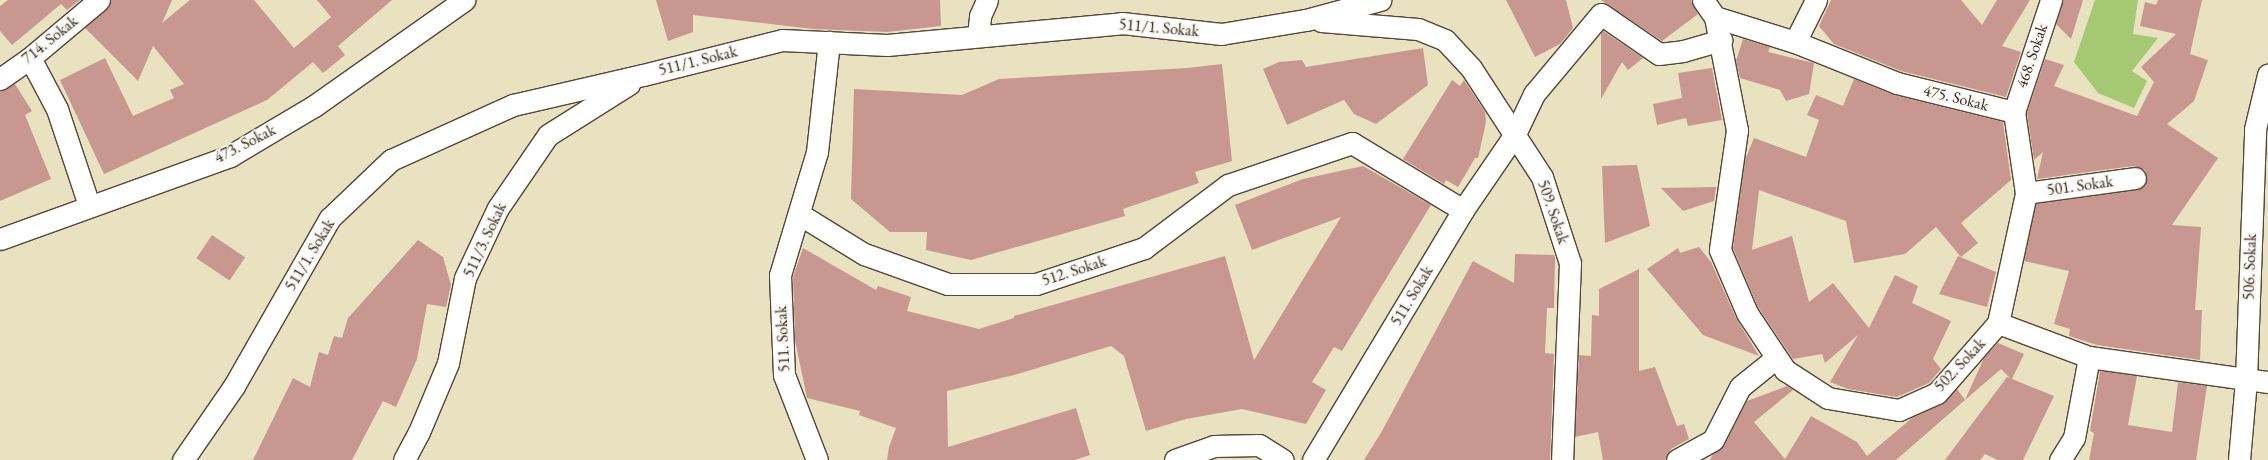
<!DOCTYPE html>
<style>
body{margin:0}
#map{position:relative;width:2268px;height:460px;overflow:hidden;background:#e8e2c1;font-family:"EB Garamond",serif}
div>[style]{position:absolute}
.green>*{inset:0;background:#a5c972}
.building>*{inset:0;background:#c89790;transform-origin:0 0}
.roads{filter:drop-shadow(1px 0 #554636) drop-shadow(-1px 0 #554636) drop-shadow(0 1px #554636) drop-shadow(0 -1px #554636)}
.street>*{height:21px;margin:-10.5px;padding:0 10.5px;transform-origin:10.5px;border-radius:10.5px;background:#fff}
span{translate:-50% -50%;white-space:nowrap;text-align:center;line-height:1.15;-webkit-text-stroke:4px #f6f6f2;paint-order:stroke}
.street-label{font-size:16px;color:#3b2a1e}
</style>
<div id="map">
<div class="green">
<i style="clip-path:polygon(2095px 0,2138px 0,2133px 34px,2158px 38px,2132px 71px,2147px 81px,2134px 108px,2098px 93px,2074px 62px)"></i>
</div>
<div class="building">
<i style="clip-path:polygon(8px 0,80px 0,67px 10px,61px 4px,12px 45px,0 31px,0 6px)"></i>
<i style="clip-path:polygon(111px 0,172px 0,162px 23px,190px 0,254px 0,294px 48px,331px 17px,317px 0,392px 0,338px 46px,345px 55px,323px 73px,313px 62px,267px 100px,104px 174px,60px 80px,105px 58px,133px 116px,174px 98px,170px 90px,184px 84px,153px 46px,138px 81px,85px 28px,107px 9px)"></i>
<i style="clip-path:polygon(656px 0,940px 0,941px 26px,887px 32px,813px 29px,693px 15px,693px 32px,668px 41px)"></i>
<i style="clip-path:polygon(1506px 0,1566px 0,1573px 28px,1560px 44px,1535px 57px)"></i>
<i style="clip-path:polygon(1601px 0,1691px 0,1698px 14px,1662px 41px)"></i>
<i style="clip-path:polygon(1831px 0,1961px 0,1982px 25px,1997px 0,2030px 0,2002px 46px,2021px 52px,2006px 97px,1901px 71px,1834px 44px,1819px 26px)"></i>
<i style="clip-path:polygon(2063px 0,2083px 0,2071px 39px,2056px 24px)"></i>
<i style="clip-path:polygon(2158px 0,2202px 0,2190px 54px,2208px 60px,2194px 101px,2167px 124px,2218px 158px,2172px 225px,2201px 227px,2195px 310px,2202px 310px,2200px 360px,2097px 345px,2069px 336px,2070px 329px,2054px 324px,2069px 271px,2024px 261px,2036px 204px,2137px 190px,2143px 188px,2147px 177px,2145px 170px,2133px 166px,2037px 179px,2043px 152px,2034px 160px,2027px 113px,2045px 59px,2064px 65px,2054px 86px,2137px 116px,2154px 82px,2141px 67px,2176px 34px,2140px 26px,2145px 2px,2156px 5px)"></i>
<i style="clip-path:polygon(1603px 31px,1643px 58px,1628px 70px,1622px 62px,1601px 99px,1601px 33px)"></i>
<i style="clip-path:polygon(1743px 39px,1770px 47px,1768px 52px,1814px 63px,1809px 94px,1786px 101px,1780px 90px,1740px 78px,1736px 61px)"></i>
<i style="clip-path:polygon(1423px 48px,1428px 85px,1376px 124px,1354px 114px,1344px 100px,1287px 125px,1263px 69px,1279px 62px,1302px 60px,1306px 67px)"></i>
<i style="clip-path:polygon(1222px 64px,1232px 161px,1195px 172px,1199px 183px,1123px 209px,1125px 216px,971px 260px,926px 250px,927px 232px,890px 232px,851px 199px,854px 89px,962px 95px,999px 79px,1187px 68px)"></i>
<i style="clip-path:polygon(1712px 68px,1722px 120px,1688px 126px,1686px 118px,1657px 125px,1653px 104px,1682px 98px,1678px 73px)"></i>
<i style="clip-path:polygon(1854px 79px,1894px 95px,2003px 122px,2011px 180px,1961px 223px,1978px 243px,1961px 257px,1936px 227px,1905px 254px,1854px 263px,1846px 221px,1759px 190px,1752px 250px,1792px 236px,1809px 302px,1833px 283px,1869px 328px,1895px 275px,1918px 286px,1912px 303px,1951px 321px,1933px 359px,1941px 369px,1929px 383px,1897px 397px,1848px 389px,1830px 382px,1858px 335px,1825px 363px,1822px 354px,1793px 359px,1758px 307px,1733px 248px,1745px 160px,1754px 138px,1806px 157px,1819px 120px,1807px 115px,1816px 95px,1843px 106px)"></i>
<i style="clip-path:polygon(1452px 80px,1460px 86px,1464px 80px,1485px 112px,1486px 122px,1478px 158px,1475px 158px,1458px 187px,1446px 180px,1444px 184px,1403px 159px)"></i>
<i style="clip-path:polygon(15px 84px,32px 111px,25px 115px,51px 179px,0 201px,0 91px)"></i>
<i style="clip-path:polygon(1637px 165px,1650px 226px,1605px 243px,1602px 166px)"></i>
<i style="clip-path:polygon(1363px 166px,1431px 205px,1342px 351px,1334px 347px,1312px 382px,1326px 390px,1306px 424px,1242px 409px,1186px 419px,1146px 431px,1124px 356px,1111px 346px,1014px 375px,947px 391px,948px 447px,1076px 408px,1090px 455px,1075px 460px,887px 460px,889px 447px,896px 428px,859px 415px,860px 411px,807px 398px,795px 340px,793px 277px,803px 248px,876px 290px,878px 286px,911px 297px,907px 311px,979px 329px,1014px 318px,1014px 316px,1225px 256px,1254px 360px,1341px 217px,1252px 250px,1235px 205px,1303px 179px)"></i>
<i style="clip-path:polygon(1716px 187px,1714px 201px,1683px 211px,1661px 188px)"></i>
<i style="left:212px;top:235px;width:40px;height:28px;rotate:34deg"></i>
<i style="clip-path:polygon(418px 240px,443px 257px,451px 285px,446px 307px,427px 304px,417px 359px,396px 407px,383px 401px,352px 460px,253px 460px,293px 378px,310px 387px,319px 352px,328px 355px,334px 336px,342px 338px,348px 318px)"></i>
<i style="clip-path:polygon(1699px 247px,1711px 262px,1736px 318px,1759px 356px,1703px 335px,1647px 269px,1678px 248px,1680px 253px)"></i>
<i style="clip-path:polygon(1515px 254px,1554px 255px,1555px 258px,1554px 308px,1547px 308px,1545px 353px,1554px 354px,1550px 460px,1364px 460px,1382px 431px,1473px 261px,1514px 283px)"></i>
<i style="clip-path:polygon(1958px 256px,1996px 272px,1987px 307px,1939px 294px)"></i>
<i style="clip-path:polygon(1639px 269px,1639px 371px,1655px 367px,1677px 426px,1684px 424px,1689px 439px,1671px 449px,1665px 460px,1603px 460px,1598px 432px,1575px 437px,1579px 355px,1591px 356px,1592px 315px,1599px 316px,1599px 289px)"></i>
<i style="clip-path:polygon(1998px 343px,2024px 354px,2012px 379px,2054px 396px,2023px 460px,1998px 460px,1985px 454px,1980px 460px,1945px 460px,2007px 377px,2010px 378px,2001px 369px,1965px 400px,1984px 358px)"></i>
<i style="clip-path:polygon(2100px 371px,2137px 376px,2128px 425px,2172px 432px,2178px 382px,2207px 386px,2196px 460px,2089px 460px,2094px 433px,2090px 431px)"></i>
<i style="clip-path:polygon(1787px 386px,1793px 390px,1754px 422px,1785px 459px,1811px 416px,1857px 442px,1867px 456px,1912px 418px,1942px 404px,1957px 389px,1965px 400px,1896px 460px,1710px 460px,1713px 454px,1724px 446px,1747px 401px)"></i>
</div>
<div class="roads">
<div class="street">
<i style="left:1703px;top:0;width:21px;rotate:55deg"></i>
<i style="left:1715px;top:17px;width:84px;rotate:17.4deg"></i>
<i style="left:1795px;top:42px;width:110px;rotate:21.9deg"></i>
<i style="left:1897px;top:83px;width:121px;rotate:13.9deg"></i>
<i style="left:1715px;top:17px;width:115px;rotate:79deg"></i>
<i style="left:1737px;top:130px;width:121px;rotate:98.1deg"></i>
<i style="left:1720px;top:250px;width:69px;rotate:66.8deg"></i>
<i style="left:1747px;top:313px;width:69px;rotate:56.3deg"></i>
<i style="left:1785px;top:370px;width:51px;rotate:33.1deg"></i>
<i style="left:1828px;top:398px;width:72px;rotate:9.6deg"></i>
<i style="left:1899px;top:410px;width:42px;rotate:-24.1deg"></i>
<i style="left:1937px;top:393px;width:93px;rotate:-48.9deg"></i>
<i style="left:1998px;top:323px;width:133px;rotate:-77.8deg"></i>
<i style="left:2026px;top:193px;width:82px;rotate:-98.4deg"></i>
<i style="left:2014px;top:112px;width:118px;rotate:-71.7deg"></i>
<i style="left:1321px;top:21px;width:97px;rotate:4.7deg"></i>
<i style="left:1418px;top:29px;width:29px;rotate:22deg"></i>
<i style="left:1445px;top:40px;width:38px;rotate:47deg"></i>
<i style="left:1471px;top:68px;width:130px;rotate:56.9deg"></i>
<i style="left:1542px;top:177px;width:90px;rotate:72deg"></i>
<i style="left:1570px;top:263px;width:197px;rotate:92.3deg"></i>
<i style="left:978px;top:36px;width:20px;rotate:-84deg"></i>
<i style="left:980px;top:16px;width:17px;rotate:-66deg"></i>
<i style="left:1795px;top:42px;width:47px;rotate:-63.4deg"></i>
<i style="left:30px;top:58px;width:58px;rotate:62.1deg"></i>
<i style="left:57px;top:109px;width:101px;rotate:71.6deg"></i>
<i style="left:0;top:79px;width:37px;rotate:-35deg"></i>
<i style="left:30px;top:58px;width:90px;rotate:-40deg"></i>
<i style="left:2026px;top:193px;width:110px;rotate:-7.8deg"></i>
<i style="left:799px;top:214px;width:76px;rotate:31.6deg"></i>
<i style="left:864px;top:254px;width:89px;rotate:19.7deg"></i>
<i style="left:948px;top:284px;width:88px"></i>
<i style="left:1036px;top:284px;width:114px;rotate:-18.4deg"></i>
<i style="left:1144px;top:248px;width:105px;rotate:-36.9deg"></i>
<i style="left:1228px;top:185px;width:131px;rotate:-18.7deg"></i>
<i style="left:1352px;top:143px;width:130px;rotate:31.1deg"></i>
<i style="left:0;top:239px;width:245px;rotate:-19.8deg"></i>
<i style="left:230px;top:156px;width:98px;rotate:-30.8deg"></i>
<i style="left:314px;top:106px;width:184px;rotate:-35.2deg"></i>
<i style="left:1998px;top:323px;width:97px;rotate:20.5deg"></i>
<i style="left:2089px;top:357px;width:181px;rotate:8deg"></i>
<i style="left:183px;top:460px;width:90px;rotate:-55.4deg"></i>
<i style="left:234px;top:386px;width:193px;rotate:-60.3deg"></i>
<i style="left:330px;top:218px;width:84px;rotate:-43.6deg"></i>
<i style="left:391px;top:160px;width:134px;rotate:-24.3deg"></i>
<i style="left:513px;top:105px;width:133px;rotate:-13deg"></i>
<i style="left:643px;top:75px;width:143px;rotate:-14.1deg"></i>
<i style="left:782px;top:40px;width:105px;rotate:2.7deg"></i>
<i style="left:887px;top:45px;width:236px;rotate:-5.3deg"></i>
<i style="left:1122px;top:23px;width:100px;rotate:6.3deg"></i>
<i style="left:1221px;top:34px;width:86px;rotate:-9.4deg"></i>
<i style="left:1306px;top:20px;width:77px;rotate:-15.1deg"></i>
<i style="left:404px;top:460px;width:32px;rotate:-62deg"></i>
<i style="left:419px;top:432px;width:75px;rotate:-67.2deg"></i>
<i style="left:448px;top:363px;width:87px;rotate:-78.7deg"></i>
<i style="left:465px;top:278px;width:77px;rotate:-64.8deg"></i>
<i style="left:498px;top:208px;width:88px;rotate:-55.6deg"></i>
<i style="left:548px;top:135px;width:96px;rotate:-32.2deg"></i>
<i style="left:817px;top:460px;width:91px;rotate:-111.2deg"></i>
<i style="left:784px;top:375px;width:100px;rotate:-92.3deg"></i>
<i style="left:780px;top:275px;width:128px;rotate:-73.3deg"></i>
<i style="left:817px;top:152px;width:111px;rotate:-83.8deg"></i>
<i style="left:1175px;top:460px;width:41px;rotate:-19.7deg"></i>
<i style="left:1214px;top:446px;width:45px;rotate:-1.3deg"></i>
<i style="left:1259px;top:445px;width:28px;rotate:32deg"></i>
<i style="left:1313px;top:460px;width:292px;rotate:-59deg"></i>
<i style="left:1463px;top:210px;width:92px;rotate:-55.6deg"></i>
<i style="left:1515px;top:134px;width:44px;rotate:-64.6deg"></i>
<i style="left:1534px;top:94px;width:104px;rotate:-50.1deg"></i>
<i style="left:1601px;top:14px;width:70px;rotate:34.6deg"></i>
<i style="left:1659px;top:54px;width:24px;rotate:-7deg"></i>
<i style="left:1683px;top:51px;width:40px;rotate:-16deg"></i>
<i style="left:1677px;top:460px;width:41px;rotate:-29.1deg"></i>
<i style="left:1713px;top:440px;width:59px;rotate:-63deg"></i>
<i style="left:1740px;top:387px;width:46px;rotate:-38.9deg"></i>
<i style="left:2060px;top:460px;width:26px;rotate:-58deg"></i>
<i style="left:2074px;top:438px;width:82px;rotate:-79.5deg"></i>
<i style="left:2239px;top:460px;width:80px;rotate:-85deg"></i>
<i style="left:2246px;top:380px;width:251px;rotate:-87.9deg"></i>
<i style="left:2255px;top:129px;width:56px;rotate:-76.5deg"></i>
</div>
</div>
<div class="street-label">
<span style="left:1159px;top:28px;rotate:5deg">511/1. Sokak</span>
<span style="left:50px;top:40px;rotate:-39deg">714. Sokak</span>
<span style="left:2032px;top:56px;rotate:-71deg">468. Sokak</span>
<span style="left:698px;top:61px;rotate:-14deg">511/1. Sokak</span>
<span style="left:1956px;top:98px;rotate:14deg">475. Sokak</span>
<span style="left:245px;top:144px;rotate:-27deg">473. Sokak</span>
<span style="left:2080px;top:186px;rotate:-8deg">501. Sokak</span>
<span style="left:1553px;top:212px;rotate:71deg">509. Sokak</span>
<span style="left:485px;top:240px;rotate:-65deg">511/3. Sokak</span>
<span style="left:310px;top:255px;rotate:-59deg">511/1. Sokak</span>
<span style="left:2250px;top:267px;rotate:-88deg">506. Sokak</span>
<span style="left:1074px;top:271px;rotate:-18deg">512. Sokak</span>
<span style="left:1412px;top:296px;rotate:-59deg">511. Sokak</span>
<span style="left:783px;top:339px;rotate:-93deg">511. Sokak</span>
<span style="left:1960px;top:365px;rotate:-47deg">502. Sokak</span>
</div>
</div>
